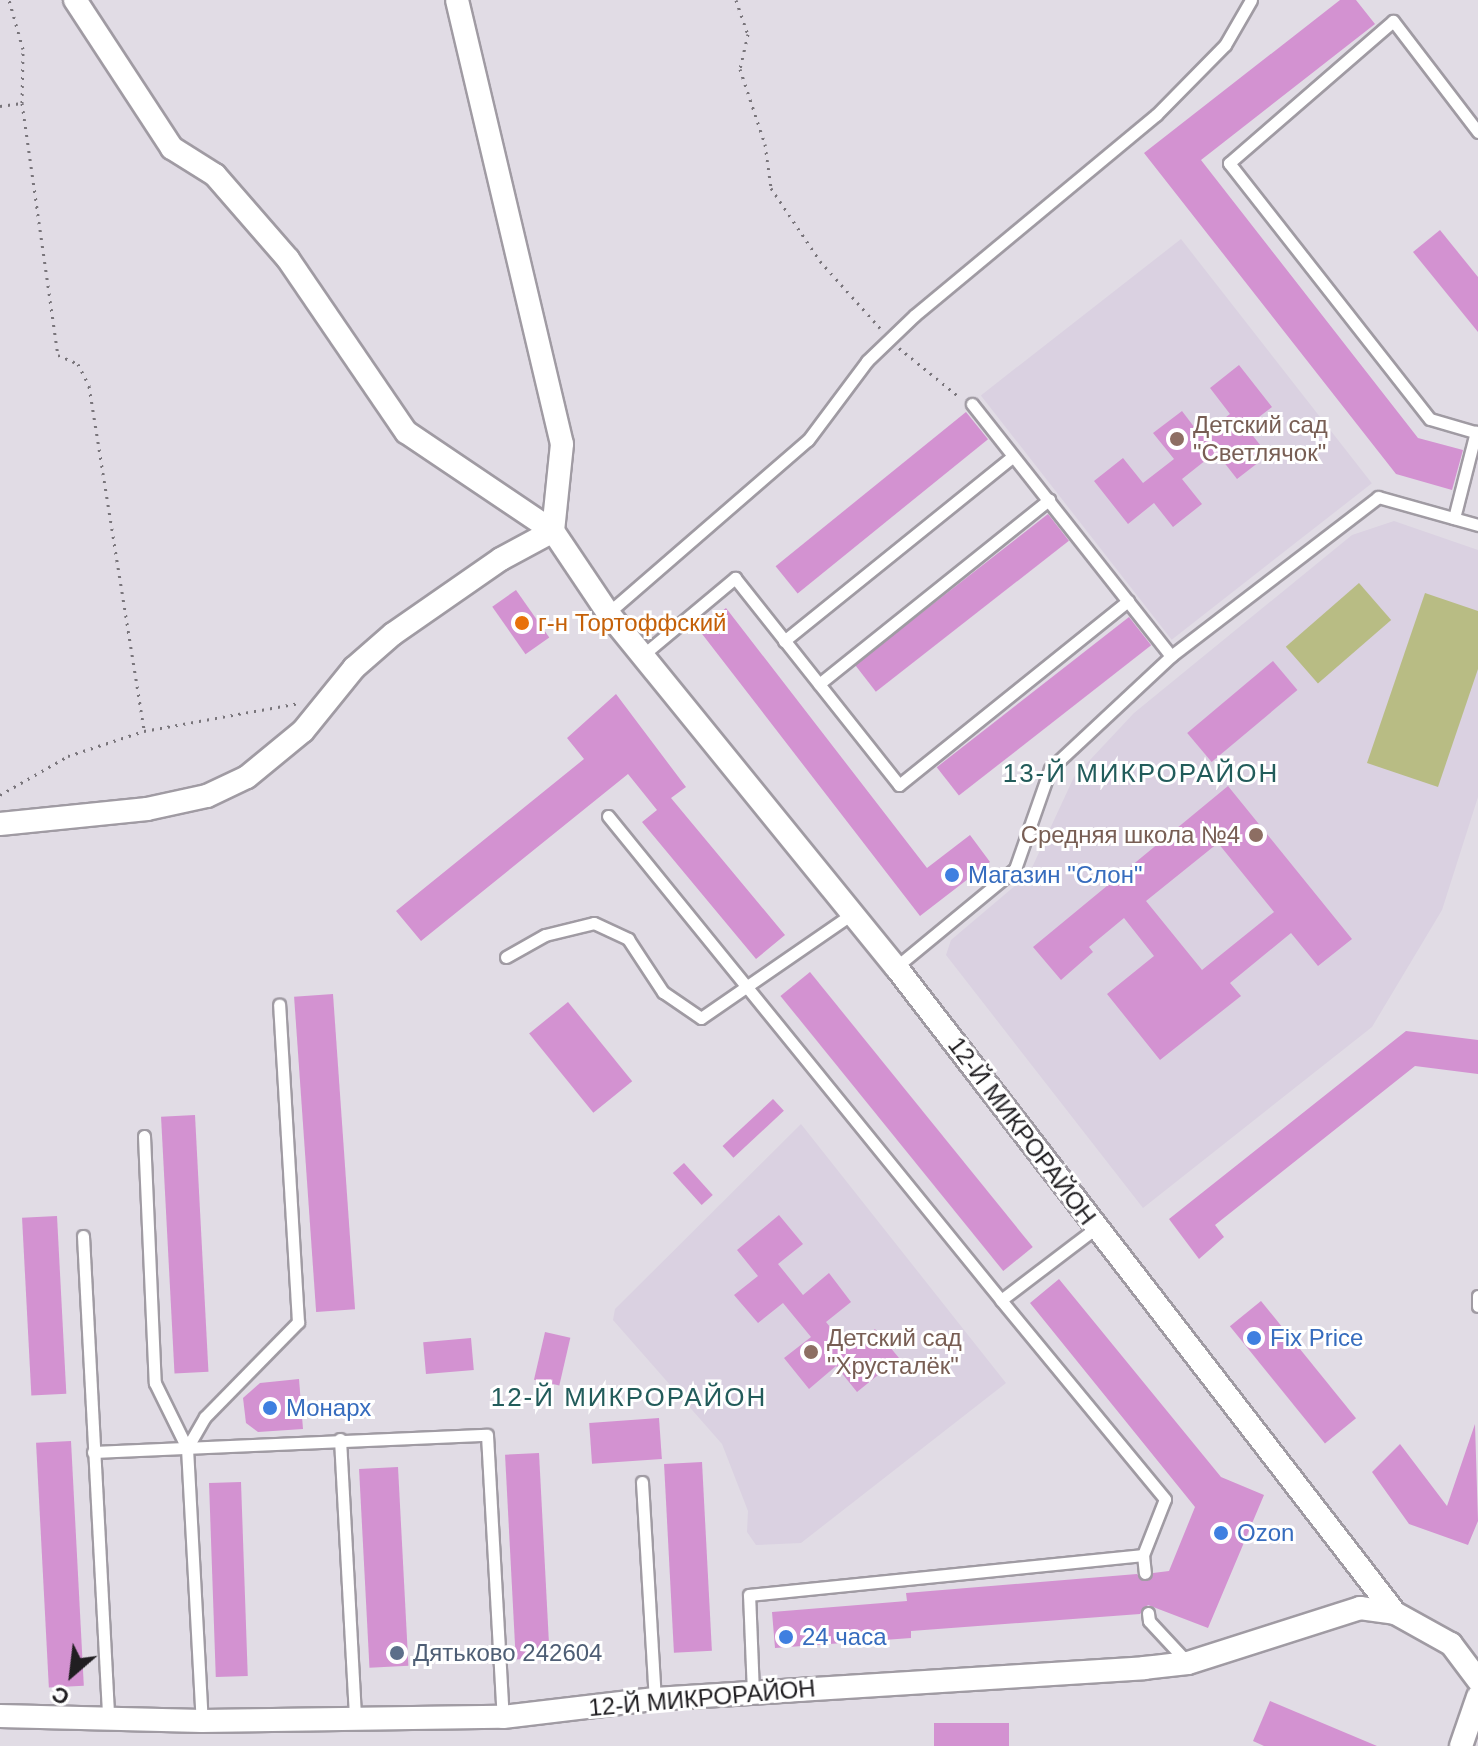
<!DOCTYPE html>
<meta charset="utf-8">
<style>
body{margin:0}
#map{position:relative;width:1478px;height:1746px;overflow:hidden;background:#e1dce5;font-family:Helvetica,sans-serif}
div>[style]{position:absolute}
.built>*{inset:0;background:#dad1e1;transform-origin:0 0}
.green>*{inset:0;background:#b8bc84;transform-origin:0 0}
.building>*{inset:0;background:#d392d1;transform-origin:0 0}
.path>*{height:3px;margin-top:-1.5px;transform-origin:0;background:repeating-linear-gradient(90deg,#79757b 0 2px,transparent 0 8px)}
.roads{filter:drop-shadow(2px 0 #a09ba3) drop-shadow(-2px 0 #a09ba3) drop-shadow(0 2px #a09ba3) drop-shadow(0 -2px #a09ba3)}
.lane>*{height:11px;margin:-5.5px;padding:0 5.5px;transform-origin:5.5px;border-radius:5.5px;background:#fff}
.street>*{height:22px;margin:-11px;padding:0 11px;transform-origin:11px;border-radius:11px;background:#fff}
.dots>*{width:22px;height:22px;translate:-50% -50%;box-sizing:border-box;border:4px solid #fff;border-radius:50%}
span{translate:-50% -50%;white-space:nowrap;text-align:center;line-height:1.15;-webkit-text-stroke:6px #fff;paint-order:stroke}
.education-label{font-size:24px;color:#785e54}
.left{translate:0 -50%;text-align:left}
.right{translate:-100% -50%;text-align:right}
.food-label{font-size:24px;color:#c56008}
.shop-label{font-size:24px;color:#366cbe}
.street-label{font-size:24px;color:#201e21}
.service-label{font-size:24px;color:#4e5e75}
.neighbourhood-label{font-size:26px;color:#225c5b;letter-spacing:2px}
.north{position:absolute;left:32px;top:1634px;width:80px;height:80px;-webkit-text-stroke:6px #fff;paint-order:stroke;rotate:208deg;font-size:22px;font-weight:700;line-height:32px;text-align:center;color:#201e21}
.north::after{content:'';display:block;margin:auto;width:28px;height:36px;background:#201e21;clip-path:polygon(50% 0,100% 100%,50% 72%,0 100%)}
</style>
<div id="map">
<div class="built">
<i style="left:1181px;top:239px;width:310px;height:254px;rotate:52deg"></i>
<i style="clip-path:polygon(1394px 521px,1478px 550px,1478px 797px,1442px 910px,1372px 1027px,1143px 1208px,946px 955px,951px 940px,1029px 874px,1074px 777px,1134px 713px,1352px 535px)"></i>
<i style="clip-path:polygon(801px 1124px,1006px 1383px,801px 1543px,756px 1545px,747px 1532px,748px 1511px,722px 1444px,613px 1320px,615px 1309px)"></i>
</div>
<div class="green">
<i style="left:1359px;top:583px;width:49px;height:97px;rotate:49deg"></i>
<i style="clip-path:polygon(1425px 593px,1478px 611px,1478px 669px,1438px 787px,1367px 763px)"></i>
</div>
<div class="building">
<i style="clip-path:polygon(1340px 0,1356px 0,1375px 24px,1201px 160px,1418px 438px,1463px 450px,1452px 490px,1396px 474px,1144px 153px)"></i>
<i style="clip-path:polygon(1440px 230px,1478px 277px,1478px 332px,1413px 252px)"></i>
<i style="clip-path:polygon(1239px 365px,1272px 407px,1246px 427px,1268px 455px,1237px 479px,1216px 452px,1182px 479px,1202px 504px,1173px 527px,1154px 503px,1128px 524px,1094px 481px,1123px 458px,1143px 483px,1174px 459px,1153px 433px,1182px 411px,1201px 436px,1230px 414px,1210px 388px)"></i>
<i style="left:966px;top:412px;width:35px;height:245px;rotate:51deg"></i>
<i style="left:1048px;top:514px;width:34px;height:245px;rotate:52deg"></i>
<i style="left:516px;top:590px;width:58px;height:29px;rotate:55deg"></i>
<i style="clip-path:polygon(726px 608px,927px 868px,970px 835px,990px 862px,920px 916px,699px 630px)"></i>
<i style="left:1129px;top:617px;width:36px;height:244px;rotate:52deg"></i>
<i style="left:1273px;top:661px;width:38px;height:112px;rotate:50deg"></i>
<i style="clip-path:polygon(616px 694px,686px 787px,671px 798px,785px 935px,756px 959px,642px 822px,657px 810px,628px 774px,421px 941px,396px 911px,584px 759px,567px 738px)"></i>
<i style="clip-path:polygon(evenodd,1228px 786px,1352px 939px,1318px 966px,1291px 933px,1230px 983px,1241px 996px,1160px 1060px,1107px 994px,1154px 956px,1124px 918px,1089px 947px,1093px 952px,1061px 980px,1033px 947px,1228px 786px,1218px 843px,1274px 912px,1202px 970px,1146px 901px,1218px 843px)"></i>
<i style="left:810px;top:972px;width:354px;height:38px;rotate:51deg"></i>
<i style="left:333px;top:994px;width:316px;height:39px;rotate:86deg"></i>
<i style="left:568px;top:1002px;width:102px;height:50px;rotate:51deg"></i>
<i style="clip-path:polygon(1406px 1031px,1478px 1040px,1478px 1074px,1415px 1066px,1215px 1225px,1224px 1237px,1199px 1259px,1169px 1219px)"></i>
<i style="left:773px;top:1099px;width:16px;height:69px;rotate:47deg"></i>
<i style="left:195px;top:1115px;width:257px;height:34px;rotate:87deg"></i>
<i style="left:684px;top:1163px;width:43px;height:15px;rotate:48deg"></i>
<i style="clip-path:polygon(779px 1215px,803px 1244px,778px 1264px,803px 1295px,829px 1273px,851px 1302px,826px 1322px,849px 1350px,875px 1329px,899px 1358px,857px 1392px,836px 1366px,809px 1389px,784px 1358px,811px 1337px,783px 1303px,758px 1323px,734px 1295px,758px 1276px,737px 1250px)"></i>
<i style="left:57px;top:1216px;width:178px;height:35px;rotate:87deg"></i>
<i style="clip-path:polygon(1059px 1279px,1221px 1477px,1264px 1495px,1208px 1628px,1148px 1605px,1140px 1614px,911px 1631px,911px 1638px,775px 1648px,772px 1612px,907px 1601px,906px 1593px,1137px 1574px,1145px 1581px,1153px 1573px,1169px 1571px,1195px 1507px,1030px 1303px)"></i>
<i style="left:1261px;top:1301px;width:151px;height:40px;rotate:51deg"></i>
<i style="left:545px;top:1332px;width:26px;height:49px;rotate:13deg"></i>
<i style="left:471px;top:1338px;width:32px;height:48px;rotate:85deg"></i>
<i style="clip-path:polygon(299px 1379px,303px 1429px,258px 1432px,246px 1423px,243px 1398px,260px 1383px)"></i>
<i style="left:659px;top:1418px;width:41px;height:70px;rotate:86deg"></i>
<i style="clip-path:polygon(1475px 1424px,1478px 1521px,1468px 1545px,1409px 1524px,1372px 1472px,1400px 1444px,1447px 1506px)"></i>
<i style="left:71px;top:1441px;width:245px;height:35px;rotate:87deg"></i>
<i style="left:539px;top:1453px;width:205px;height:34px;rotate:87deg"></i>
<i style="left:702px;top:1462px;width:189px;height:38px;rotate:87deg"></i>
<i style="left:398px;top:1467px;width:199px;height:39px;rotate:87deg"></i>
<i style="left:241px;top:1482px;width:194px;height:32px;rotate:88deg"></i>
<i style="clip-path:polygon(1270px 1701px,1377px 1746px,1264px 1746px,1253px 1741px)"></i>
<i style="left:1009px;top:1723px;width:23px;height:75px;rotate:90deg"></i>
</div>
<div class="path">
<i style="left:736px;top:0;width:36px;rotate:71deg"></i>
<i style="left:748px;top:34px;width:36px;rotate:103deg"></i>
<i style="left:740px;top:69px;width:79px;rotate:71.6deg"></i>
<i style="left:765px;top:144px;width:44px;rotate:82.2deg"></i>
<i style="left:771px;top:188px;width:88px;rotate:56.1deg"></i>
<i style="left:820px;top:261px;width:90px;rotate:48.2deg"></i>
<i style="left:22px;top:103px;width:255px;rotate:81.9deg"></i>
<i style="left:58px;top:355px;width:22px;rotate:24deg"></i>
<i style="left:78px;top:364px;width:25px;rotate:63deg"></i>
<i style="left:89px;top:386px;width:349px;rotate:80.9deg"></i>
<i style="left:144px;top:731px;width:158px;rotate:-10.2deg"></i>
<i style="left:0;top:106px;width:22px;rotate:-8deg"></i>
<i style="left:22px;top:103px;width:54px;rotate:-88.9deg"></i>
<i style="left:23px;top:49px;width:51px;rotate:-105.9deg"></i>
<i style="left:899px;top:348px;width:76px;rotate:39.1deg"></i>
<i style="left:0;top:795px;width:78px;rotate:-29.8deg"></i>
<i style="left:68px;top:756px;width:80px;rotate:-18.2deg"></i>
</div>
<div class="roads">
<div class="lane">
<i style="left:1478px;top:132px;width:140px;rotate:-127.4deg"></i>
<i style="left:1393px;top:21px;width:217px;rotate:139.1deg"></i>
<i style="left:1229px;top:163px;width:325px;rotate:51.9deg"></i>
<i style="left:1430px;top:419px;width:50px;rotate:16.3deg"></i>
<i style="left:972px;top:404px;width:321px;rotate:51.7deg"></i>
<i style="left:1454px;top:518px;width:89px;rotate:-75.7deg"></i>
<i style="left:608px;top:613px;width:264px;rotate:-40.9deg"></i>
<i style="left:808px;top:440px;width:99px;rotate:-53.2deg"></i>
<i style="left:867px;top:361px;width:66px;rotate:-43.8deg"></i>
<i style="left:915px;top:315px;width:313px;rotate:-39.7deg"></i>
<i style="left:1156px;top:115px;width:98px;rotate:-45.4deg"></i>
<i style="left:1225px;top:45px;width:52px;rotate:-60deg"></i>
<i style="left:784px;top:641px;width:294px;rotate:-38.9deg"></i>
<i style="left:644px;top:654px;width:119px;rotate:-39.9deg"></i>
<i style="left:735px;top:578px;width:264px;rotate:51.6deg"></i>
<i style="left:899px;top:785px;width:294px;rotate:-38.8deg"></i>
<i style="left:819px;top:684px;width:295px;rotate:-38.7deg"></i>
<i style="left:608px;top:816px;width:623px;rotate:50.92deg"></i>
<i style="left:1001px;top:1300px;width:119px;rotate:-37.2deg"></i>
<i style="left:506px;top:957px;width:45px;rotate:-29.4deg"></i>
<i style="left:545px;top:935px;width:50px;rotate:-13.8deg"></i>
<i style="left:594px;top:923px;width:38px;rotate:25deg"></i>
<i style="left:628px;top:939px;width:64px;rotate:56.6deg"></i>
<i style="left:663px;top:992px;width:46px;rotate:34.4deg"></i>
<i style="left:701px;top:1018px;width:185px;rotate:-34.6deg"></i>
<i style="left:896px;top:967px;width:154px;rotate:-39.5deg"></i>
<i style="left:1015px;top:869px;width:106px;rotate:-70.7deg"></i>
<i style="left:1050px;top:769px;width:166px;rotate:-43deg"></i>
<i style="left:1171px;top:656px;width:261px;rotate:-37.5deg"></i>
<i style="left:1378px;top:497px;width:104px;rotate:15.6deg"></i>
<i style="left:144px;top:1136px;width:247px;rotate:87.5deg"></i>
<i style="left:155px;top:1383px;width:72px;rotate:63.8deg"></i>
<i style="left:187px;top:1448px;width:273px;rotate:86.9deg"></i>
<i style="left:83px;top:1236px;width:486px;rotate:87deg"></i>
<i style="left:1478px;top:1296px;width:10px;rotate:90deg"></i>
<i style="left:340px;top:1439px;width:280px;rotate:86.9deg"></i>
<i style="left:187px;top:1448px;width:36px;rotate:-60deg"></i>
<i style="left:205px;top:1417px;width:133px;rotate:-45.6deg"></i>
<i style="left:298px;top:1322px;width:318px;rotate:-93.4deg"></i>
<i style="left:93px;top:1452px;width:394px;rotate:-2.5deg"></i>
<i style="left:487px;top:1435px;width:282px;rotate:86.8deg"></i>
<i style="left:642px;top:1482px;width:217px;rotate:86.6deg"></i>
<i style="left:1143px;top:1555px;width:18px;rotate:84deg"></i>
<i style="left:1148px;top:1613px;width:8px;rotate:83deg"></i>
<i style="left:1149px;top:1621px;width:57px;rotate:47.1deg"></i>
<i style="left:753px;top:1693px;width:98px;rotate:-92.3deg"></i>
<i style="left:749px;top:1595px;width:396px;rotate:-5.8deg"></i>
<i style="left:1143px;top:1555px;width:60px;rotate:-68.6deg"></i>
<i style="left:1165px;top:1499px;width:258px;rotate:-129.5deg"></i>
</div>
<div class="street">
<i style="left:457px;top:0;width:456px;rotate:76.7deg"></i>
<i style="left:562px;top:444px;width:87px;rotate:95.9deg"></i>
<i style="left:553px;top:531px;width:99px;rotate:56.1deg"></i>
<i style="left:608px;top:613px;width:456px;rotate:50.9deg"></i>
<i style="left:896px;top:967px;width:816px;rotate:52.32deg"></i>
<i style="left:0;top:824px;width:148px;rotate:-5.8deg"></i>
<i style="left:147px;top:809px;width:61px;rotate:-12.2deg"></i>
<i style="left:207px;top:796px;width:44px;rotate:-25.4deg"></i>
<i style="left:247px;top:777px;width:72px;rotate:-39.4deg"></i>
<i style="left:303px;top:731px;width:81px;rotate:-51deg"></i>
<i style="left:354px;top:668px;width:52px;rotate:-41.1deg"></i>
<i style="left:393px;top:634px;width:131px;rotate:-34.8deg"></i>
<i style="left:501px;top:559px;width:59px;rotate:-28.3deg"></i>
<i style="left:553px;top:531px;width:177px;rotate:-146deg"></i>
<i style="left:406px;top:432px;width:209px;rotate:-124.3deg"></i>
<i style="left:288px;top:259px;width:111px;rotate:-131deg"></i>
<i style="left:215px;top:175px;width:51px;rotate:-147.9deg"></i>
<i style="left:172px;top:148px;width:177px;rotate:-123.2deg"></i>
<i style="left:0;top:1716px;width:202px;rotate:1.4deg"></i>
<i style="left:202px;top:1721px;width:301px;rotate:-0.8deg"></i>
<i style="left:503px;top:1717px;width:153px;rotate:-6.8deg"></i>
<i style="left:655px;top:1699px;width:490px;rotate:-3.6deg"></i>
<i style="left:1144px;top:1668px;width:44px;rotate:-6.5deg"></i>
<i style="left:1188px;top:1663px;width:181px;rotate:-17.7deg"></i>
<i style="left:1360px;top:1608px;width:35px;rotate:8deg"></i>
<i style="left:1395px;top:1613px;width:64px;rotate:29deg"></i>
<i style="left:1451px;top:1644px;width:45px;rotate:53.1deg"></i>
<i style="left:1461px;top:1746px;width:52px;rotate:-70.9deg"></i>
</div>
</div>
<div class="dots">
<i style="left:1177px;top:439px;background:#8d6e63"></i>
<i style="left:522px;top:623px;background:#e8710a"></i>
<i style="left:1256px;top:835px;background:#8d6e63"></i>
<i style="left:952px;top:875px;background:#3f7fe0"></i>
<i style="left:1254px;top:1338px;background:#3f7fe0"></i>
<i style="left:811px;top:1352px;background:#8d6e63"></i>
<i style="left:270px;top:1408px;background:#3f7fe0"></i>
<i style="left:1221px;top:1533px;background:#3f7fe0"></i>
<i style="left:786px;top:1637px;background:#3f7fe0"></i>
<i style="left:397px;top:1653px;background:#5c6f8a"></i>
</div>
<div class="education-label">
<span class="left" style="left:1193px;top:439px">Детский сад<br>"Светлячок"</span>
<span class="right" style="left:1240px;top:835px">Средняя школа №4</span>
<span class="left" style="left:827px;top:1352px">Детский сад<br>"Хрусталёк"</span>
</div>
<div class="food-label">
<span class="left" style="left:538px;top:623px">г-н Тортоффский</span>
</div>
<div class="shop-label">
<span class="left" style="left:968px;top:875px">Магазин "Слон"</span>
<span class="left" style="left:1270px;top:1338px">Fix Price</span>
<span class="left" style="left:286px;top:1408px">Монарх</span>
<span class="left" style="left:1237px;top:1533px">Ozon</span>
<span class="left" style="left:802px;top:1637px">24 часа</span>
</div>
<div class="street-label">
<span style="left:1022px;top:1131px;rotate:53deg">12-Й МИКРОРАЙОН</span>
<span style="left:702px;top:1698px;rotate:-5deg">12-Й МИКРОРАЙОН</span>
</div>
<div class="service-label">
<span class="left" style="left:413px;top:1653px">Дятьково 242604</span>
</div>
<div class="neighbourhood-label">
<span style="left:1141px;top:774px">13-Й МИКРОРАЙОН</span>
<span style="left:629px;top:1398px">12-Й МИКРОРАЙОН</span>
</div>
<div class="north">С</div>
</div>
